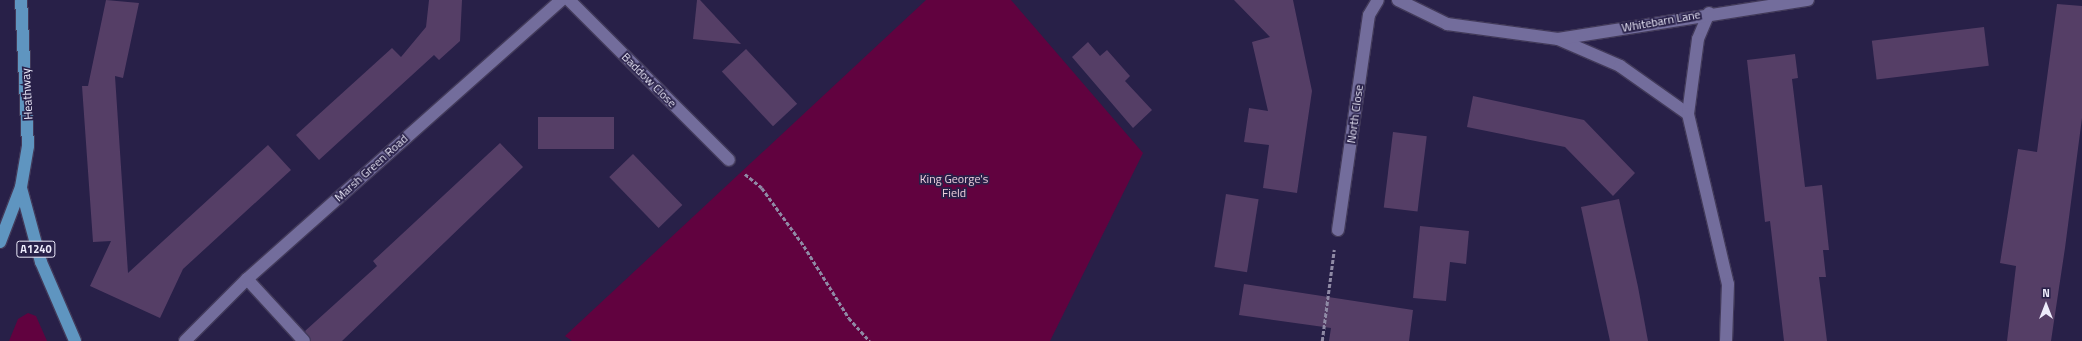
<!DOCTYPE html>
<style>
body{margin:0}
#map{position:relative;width:2082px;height:341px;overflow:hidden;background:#282048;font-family:"Titillium Web",sans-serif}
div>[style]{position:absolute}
.green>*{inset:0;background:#61023f}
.building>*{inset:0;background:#553e66;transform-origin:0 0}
.path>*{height:2.5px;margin-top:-1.25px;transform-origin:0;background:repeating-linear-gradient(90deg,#8f8aa5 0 4px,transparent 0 6px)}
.roads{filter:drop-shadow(1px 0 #423a5a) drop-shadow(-1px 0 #423a5a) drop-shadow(0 1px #423a5a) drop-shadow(0 -1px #423a5a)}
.minor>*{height:12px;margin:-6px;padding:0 6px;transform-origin:6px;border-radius:6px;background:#736d9c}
.major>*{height:12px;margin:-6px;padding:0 6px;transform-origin:6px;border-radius:6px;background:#5f95c0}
span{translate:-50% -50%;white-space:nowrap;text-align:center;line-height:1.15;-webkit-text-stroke:3.5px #282048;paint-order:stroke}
.shield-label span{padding:1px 3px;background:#282048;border:1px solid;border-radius:3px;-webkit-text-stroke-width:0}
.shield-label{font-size:11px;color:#edebfb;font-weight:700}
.street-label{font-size:12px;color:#edebfb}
.park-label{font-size:12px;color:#edcedc}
.north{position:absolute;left:2026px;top:285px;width:40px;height:40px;-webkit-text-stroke:3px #282048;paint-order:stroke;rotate:0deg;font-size:11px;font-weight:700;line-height:16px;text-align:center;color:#edebfb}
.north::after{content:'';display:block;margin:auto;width:14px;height:18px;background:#edebfb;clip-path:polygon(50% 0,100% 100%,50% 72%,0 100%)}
</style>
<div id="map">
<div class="green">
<i style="clip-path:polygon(926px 0,1011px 0,1143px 153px,1050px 341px,572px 341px,565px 336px)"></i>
<i style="clip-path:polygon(28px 313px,36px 316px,47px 341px,9px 341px,18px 319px)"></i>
</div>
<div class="building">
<i style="clip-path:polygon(106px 0,139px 3px,123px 78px,115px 76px,128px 273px,268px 145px,291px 170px,183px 269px,160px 318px,90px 286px,111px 241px,93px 242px,82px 86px,88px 86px)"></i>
<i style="clip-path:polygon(429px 0,462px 0,460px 41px,439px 60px,434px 55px,319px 160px,296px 135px,392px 48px,401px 57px,426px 27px)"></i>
<i style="clip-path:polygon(697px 0,700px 0,741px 44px,693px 39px)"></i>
<i style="clip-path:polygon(1234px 0,1293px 0,1312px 91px,1297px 193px,1263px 188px,1269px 145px,1244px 142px,1249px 108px,1268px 111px,1252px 42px,1270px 37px)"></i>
<i style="clip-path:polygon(2057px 4px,2082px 6px,2082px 118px,2065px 248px,2051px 341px,2007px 341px,2016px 266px,2000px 263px,2018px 149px,2037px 152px)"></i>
<i style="left:1984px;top:27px;width:39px;height:113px;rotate:83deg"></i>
<i style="clip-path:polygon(1088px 42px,1100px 56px,1107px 50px,1130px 76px,1125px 81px,1152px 110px,1133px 128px,1072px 57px)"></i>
<i style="left:746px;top:49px;width:75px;height:33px;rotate:47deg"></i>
<i style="clip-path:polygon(1795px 54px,1798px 78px,1792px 79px,1805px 187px,1822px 185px,1829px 250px,1823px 250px,1826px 277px,1819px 277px,1827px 341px,1784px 341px,1770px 221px,1765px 222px,1747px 60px)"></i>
<i style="clip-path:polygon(1473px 96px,1584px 120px,1635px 173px,1613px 196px,1565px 147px,1467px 127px)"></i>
<i style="left:538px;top:117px;width:76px;height:32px"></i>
<i style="left:1393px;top:132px;width:34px;height:76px;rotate:7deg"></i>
<i style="clip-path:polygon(500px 143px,523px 167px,342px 341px,311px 341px,305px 331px,377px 266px,373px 261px)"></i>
<i style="left:633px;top:154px;width:71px;height:33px;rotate:46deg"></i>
<i style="left:1226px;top:194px;width:33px;height:74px;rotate:9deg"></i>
<i style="clip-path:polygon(1619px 199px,1638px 287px,1648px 341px,1610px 341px,1581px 207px)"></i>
<i style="clip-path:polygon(1420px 226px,1469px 231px,1466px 264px,1450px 262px,1446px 301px,1413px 298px)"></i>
<i style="clip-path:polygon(1244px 284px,1413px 310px,1409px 341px,1329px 341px,1331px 328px,1239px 315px)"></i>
</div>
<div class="path">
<i style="left:745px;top:174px;width:22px;rotate:39deg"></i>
<i style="left:762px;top:188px;width:72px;rotate:54.1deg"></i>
<i style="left:804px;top:246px;width:85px;rotate:58deg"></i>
<i style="left:849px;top:318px;width:31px;rotate:48deg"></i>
<i style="left:1322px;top:341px;width:92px;rotate:-82.5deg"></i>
</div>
<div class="roads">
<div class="minor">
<i style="left:569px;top:0;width:226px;rotate:45deg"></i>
<i style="left:1398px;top:0;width:55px;rotate:26.1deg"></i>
<i style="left:1447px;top:24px;width:112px;rotate:7.7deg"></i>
<i style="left:1558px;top:39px;width:68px;rotate:23.5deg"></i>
<i style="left:1620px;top:66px;width:83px;rotate:35.2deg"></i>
<i style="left:1709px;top:13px;width:28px;rotate:113deg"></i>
<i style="left:1698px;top:39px;width:76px;rotate:97.6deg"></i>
<i style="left:1688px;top:114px;width:175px;rotate:76.8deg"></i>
<i style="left:1728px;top:284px;width:57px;rotate:92deg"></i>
<i style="left:1558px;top:39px;width:253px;rotate:-8.9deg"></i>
<i style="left:1338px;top:230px;width:217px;rotate:-81.8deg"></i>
<i style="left:1369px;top:15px;width:17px;rotate:-59deg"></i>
<i style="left:247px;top:279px;width:84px;rotate:47.4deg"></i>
<i style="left:185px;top:341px;width:88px;rotate:-45deg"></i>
<i style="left:247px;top:279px;width:420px;rotate:-41.6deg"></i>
</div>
<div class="major">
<i style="left:21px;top:188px;width:77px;rotate:74.9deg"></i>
<i style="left:41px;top:262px;width:86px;rotate:66.7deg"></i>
<i style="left:0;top:242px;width:59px;rotate:-69.1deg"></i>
<i style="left:21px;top:187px;width:42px;rotate:-80.3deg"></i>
<i style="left:28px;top:146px;width:146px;rotate:-92.7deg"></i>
</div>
</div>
<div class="shield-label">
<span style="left:36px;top:249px">A1240</span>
</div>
<div class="street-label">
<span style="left:1661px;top:21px;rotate:-10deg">Whitebarn Lane</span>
<span style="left:649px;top:80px;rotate:45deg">Baddow Close</span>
<span style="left:27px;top:94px;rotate:-93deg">Heathway</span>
<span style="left:1355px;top:114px;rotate:-82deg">North Close</span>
<span style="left:371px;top:168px;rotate:-42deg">Marsh Green Road</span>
</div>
<div class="park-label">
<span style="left:954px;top:186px">King George's<br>Field</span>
</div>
<div class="north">N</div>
</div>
